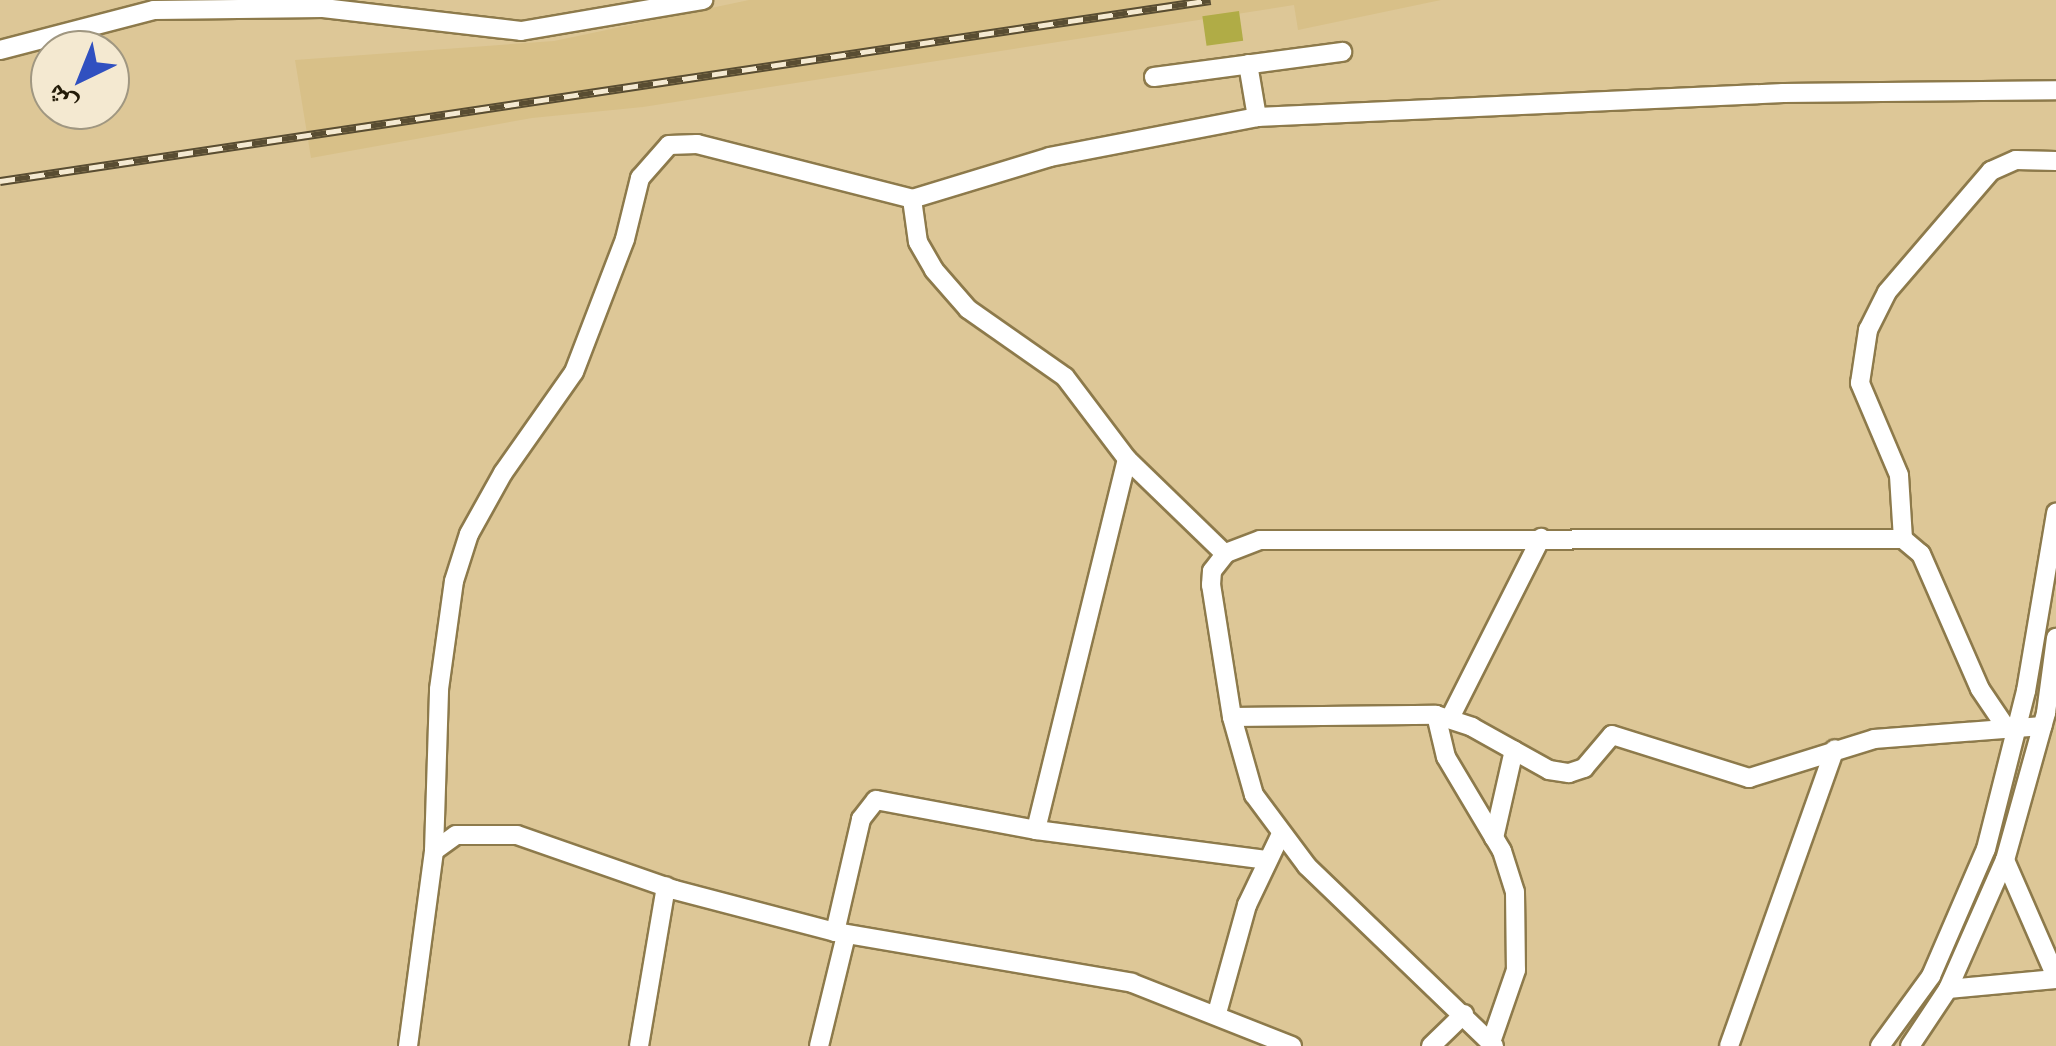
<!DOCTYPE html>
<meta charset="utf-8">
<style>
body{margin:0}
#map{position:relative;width:2056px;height:1046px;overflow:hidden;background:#ddc797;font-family:Quicksand,"Noto Naskh Arabic",sans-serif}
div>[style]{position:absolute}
.built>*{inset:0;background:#d8c088}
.building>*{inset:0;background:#b0ac46;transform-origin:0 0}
.roads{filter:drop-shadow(2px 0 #8d7a4b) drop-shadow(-2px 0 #8d7a4b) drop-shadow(0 2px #8d7a4b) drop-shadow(0 -2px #8d7a4b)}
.minor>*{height:18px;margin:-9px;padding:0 9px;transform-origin:9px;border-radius:9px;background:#fff}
.rail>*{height:9px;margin-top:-4.5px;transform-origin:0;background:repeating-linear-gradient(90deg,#f4e9d1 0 15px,#594d32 0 30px);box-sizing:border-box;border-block:2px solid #594d32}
span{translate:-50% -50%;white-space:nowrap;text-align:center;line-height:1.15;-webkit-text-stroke:9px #f4e9d1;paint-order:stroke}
.north{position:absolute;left:30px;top:30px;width:100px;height:100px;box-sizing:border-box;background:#f4e9d1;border:2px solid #a09781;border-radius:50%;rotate:223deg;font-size:28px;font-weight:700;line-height:40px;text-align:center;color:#231b08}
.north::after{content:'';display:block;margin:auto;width:35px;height:45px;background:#3050c0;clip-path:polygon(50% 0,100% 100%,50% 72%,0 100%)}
</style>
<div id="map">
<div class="built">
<i style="clip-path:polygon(749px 0,1441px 0,1298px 30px,1294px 5px,643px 107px,532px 118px,311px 158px,295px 60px,554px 41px)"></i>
</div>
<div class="building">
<i style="left:1239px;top:11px;width:30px;height:37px;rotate:82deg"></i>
</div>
<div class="roads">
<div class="minor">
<i style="left:0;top:50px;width:159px;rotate:-14.6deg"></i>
<i style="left:154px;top:10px;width:169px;rotate:-0.7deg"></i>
<i style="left:323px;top:8px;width:199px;rotate:6.6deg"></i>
<i style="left:521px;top:31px;width:185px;rotate:-9.7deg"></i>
<i style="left:1248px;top:64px;width:54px;rotate:80.4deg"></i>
<i style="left:1154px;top:77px;width:190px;rotate:-7.6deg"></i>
<i style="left:912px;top:199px;width:43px;rotate:82.1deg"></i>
<i style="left:918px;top:242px;width:32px;rotate:60deg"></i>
<i style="left:934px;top:270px;width:52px;rotate:48.9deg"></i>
<i style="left:968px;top:309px;width:118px;rotate:35deg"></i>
<i style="left:1065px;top:377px;width:103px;rotate:52.9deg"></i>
<i style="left:1127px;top:459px;width:382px;rotate:103.8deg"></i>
<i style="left:1127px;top:459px;width:136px;rotate:44.1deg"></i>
<i style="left:1903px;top:539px;width:64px;rotate:-93.6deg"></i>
<i style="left:1899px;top:475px;width:100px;rotate:-113deg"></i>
<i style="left:1860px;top:383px;width:54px;rotate:-81.4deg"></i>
<i style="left:1868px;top:330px;width:42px;rotate:-63.4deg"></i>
<i style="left:1887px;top:292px;width:160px;rotate:-49.3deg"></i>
<i style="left:1991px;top:171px;width:27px;rotate:-24deg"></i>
<i style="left:2016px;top:160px;width:40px;rotate:1.4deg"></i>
<i style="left:1436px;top:715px;width:43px;rotate:76.6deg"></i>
<i style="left:1446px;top:757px;width:109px;rotate:59.2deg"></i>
<i style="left:1502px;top:851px;width:43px;rotate:72.4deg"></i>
<i style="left:1515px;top:892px;width:78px;rotate:89.3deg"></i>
<i style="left:1516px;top:970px;width:76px;rotate:109.1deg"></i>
<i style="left:1232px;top:717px;width:204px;rotate:-0.6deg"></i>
<i style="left:1436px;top:715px;width:38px;rotate:18deg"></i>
<i style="left:1472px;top:727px;width:88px;rotate:29.2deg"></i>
<i style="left:1549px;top:770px;width:20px;rotate:9deg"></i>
<i style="left:1569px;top:773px;width:16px;rotate:-18deg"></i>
<i style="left:1584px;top:768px;width:43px;rotate:-49.7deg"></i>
<i style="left:1612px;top:735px;width:144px;rotate:17.4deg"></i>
<i style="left:1749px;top:778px;width:131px;rotate:-17.3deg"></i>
<i style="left:1874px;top:739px;width:169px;rotate:-4.4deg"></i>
<i style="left:1450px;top:718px;width:202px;rotate:-63.2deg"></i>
<i style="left:1494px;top:838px;width:90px;rotate:-77.2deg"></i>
<i style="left:434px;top:851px;width:27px;rotate:-36deg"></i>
<i style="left:456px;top:835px;width:61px"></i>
<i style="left:517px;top:835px;width:167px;rotate:19.2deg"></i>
<i style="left:675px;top:890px;width:165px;rotate:14.7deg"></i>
<i style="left:835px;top:932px;width:301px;rotate:9.7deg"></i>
<i style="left:1132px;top:983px;width:172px;rotate:21.5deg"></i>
<i style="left:2005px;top:860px;width:128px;rotate:66.4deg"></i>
<i style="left:835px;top:932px;width:116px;rotate:-77deg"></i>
<i style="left:861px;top:819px;width:24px;rotate:-52deg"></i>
<i style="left:876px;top:800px;width:163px;rotate:10.6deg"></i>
<i style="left:1036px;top:830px;width:232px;rotate:7.4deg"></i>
<i style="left:1948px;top:989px;width:108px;rotate:-5.3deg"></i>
<i style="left:1217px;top:1013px;width:112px;rotate:-74.5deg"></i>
<i style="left:1247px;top:905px;width:76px;rotate:-64.4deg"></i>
<i style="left:408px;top:1046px;width:197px;rotate:-82.4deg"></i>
<i style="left:434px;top:851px;width:162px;rotate:-88.2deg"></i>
<i style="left:439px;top:689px;width:109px;rotate:-82.1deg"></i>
<i style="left:454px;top:581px;width:49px;rotate:-72.3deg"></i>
<i style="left:469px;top:534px;width:70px;rotate:-60.9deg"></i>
<i style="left:503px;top:473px;width:123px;rotate:-54.9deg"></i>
<i style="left:574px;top:372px;width:142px;rotate:-69deg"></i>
<i style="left:625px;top:239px;width:63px;rotate:-76.2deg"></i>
<i style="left:640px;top:178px;width:44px;rotate:-48.7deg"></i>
<i style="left:669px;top:145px;width:28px;rotate:-2deg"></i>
<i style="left:697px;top:144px;width:222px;rotate:14.3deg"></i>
<i style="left:912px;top:199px;width:144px;rotate:-16.9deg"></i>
<i style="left:1050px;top:157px;width:211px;rotate:-10.9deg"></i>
<i style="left:1257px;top:117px;width:527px;rotate:-2.61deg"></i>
<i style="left:1783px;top:93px;width:273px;rotate:-0.6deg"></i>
<i style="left:639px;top:1046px;width:162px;rotate:-80.4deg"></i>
<i style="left:819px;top:1046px;width:114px;rotate:-76.3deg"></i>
<i style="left:1431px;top:1046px;width:46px;rotate:-44.1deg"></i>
<i style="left:1494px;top:1046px;width:260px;rotate:-136.1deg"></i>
<i style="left:1307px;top:866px;width:89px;rotate:-126.7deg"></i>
<i style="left:1254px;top:795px;width:81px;rotate:-105.8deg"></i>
<i style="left:1232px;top:717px;width:134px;rotate:-99deg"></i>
<i style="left:1211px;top:585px;width:14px;rotate:-86deg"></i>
<i style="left:1212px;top:571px;width:23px;rotate:-52deg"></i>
<i style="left:1226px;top:553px;width:36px;rotate:-21deg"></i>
<i style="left:1260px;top:540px;width:643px;rotate:-0.09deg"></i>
<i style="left:1903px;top:539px;width:23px;rotate:40deg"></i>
<i style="left:1921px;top:554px;width:147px;rotate:66.4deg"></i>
<i style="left:1980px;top:689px;width:45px;rotate:56deg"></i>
<i style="left:1729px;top:1046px;width:315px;rotate:-70.4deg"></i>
<i style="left:1880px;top:1046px;width:87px;rotate:-53.9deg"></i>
<i style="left:1931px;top:976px;width:138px;rotate:-66.6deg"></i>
<i style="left:1986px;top:849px;width:163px;rotate:-75.8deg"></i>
<i style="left:2026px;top:691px;width:181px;rotate:-80.4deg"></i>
<i style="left:1910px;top:1046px;width:69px;rotate:-56.3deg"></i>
<i style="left:1948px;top:989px;width:141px;rotate:-66.2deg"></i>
<i style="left:2005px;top:860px;width:153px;rotate:-74.4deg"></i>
<i style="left:2046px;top:713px;width:76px;rotate:-82.4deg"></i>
</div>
</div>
<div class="rail">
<i style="left:0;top:181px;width:1224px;rotate:-8.5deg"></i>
</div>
<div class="north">ش</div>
</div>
